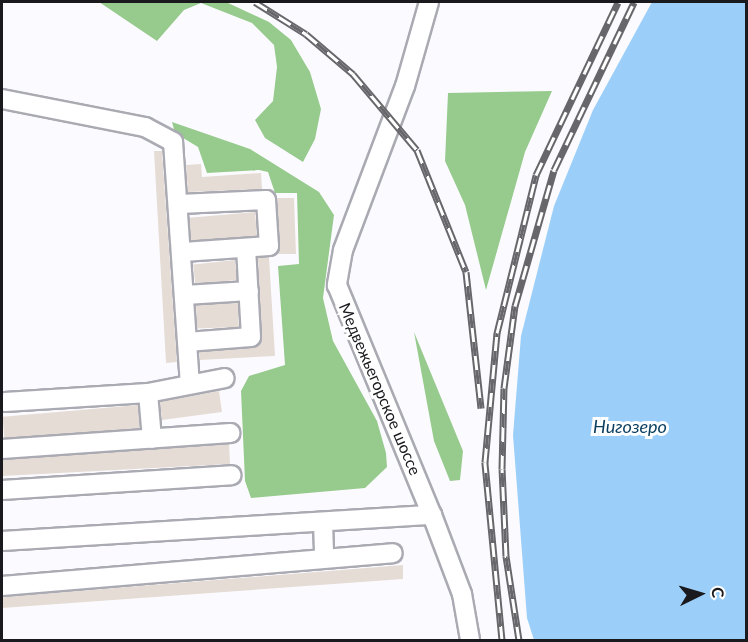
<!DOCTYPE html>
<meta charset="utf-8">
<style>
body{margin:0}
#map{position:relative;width:748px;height:642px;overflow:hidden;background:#fbfbff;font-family:Lato,sans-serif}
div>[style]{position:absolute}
.forest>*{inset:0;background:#97ca8d}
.water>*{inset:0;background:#9bcff9}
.building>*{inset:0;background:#e6dcd6;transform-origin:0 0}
.roads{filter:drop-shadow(2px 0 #aaaab3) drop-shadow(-2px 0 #aaaab3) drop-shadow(0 2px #aaaab3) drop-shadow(0 -2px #aaaab3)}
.minor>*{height:18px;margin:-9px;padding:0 9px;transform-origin:9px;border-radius:9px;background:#fff}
.rail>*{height:7px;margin-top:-3.5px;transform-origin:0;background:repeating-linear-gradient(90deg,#fff 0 14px,#67676b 0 28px);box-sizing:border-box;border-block:2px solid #67676b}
span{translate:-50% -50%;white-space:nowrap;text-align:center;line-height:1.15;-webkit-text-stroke:6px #fff;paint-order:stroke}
.street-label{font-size:16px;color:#1a1a1e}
.water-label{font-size:18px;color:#0a3e5f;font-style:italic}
.frame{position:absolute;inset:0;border:3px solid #1a1a1e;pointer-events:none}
.north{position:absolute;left:670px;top:564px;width:60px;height:60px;-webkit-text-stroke:4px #fff;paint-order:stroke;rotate:85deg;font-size:16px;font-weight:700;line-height:24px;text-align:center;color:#1a1a1e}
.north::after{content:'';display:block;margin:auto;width:21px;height:27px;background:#1a1a1e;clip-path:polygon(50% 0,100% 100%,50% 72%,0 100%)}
</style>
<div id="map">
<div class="forest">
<i style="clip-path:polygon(99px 2px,226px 2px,269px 22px,291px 40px,310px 72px,321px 109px,315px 139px,303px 162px,265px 138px,255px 120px,273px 101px,277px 67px,274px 45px,252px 23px,201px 3px,184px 10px,157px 41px)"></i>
<i style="clip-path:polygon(552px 91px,525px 152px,486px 290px,465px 205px,445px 161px,448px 93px)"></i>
<i style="clip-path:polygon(172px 122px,250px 149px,319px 192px,334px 215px,323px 298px,333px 341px,377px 421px,386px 453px,387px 467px,365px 488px,251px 498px,245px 481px,241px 391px,249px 376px,285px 365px,278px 266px,299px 264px,297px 193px,275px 193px,268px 172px,259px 170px,207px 173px,198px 147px,175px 133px)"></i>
<i style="clip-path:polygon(414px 332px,463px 451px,460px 480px,450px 481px,434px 441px)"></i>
</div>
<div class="water">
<i style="clip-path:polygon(652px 2px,746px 2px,746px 640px,534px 640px,527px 618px,513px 435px,521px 336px,554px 206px,593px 110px)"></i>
</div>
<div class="building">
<i style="clip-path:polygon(154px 151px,162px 151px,177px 362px,166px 363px)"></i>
<i style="clip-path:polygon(201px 164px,202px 177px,261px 173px,262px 189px,188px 192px,186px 165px)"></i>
<i style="clip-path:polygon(277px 198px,294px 198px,296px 254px,276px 254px)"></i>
<i style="left:255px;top:212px;width:24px;height:66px;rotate:85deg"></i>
<i style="clip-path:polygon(269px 257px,275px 356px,200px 360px,199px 352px,252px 348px,261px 342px,258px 258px)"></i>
<i style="left:235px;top:260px;width:20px;height:42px;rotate:84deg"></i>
<i style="left:238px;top:303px;width:24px;height:42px;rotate:88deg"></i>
<i style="clip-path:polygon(219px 391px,222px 412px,162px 420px,160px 402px)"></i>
<i style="left:138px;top:405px;width:23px;height:136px;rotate:85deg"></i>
<i style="left:229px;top:444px;width:20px;height:228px;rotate:87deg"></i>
<i style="clip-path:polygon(403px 565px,403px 579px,2px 608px,2px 597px)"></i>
</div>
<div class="roads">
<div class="minor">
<i style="left:429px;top:2px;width:87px;rotate:105.9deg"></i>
<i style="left:405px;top:86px;width:175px;rotate:110.7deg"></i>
<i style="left:343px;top:250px;width:36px;rotate:100deg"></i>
<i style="left:337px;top:285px;width:249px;rotate:67.6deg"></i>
<i style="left:432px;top:515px;width:85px;rotate:69.2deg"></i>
<i style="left:462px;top:594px;width:47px;rotate:80.1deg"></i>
<i style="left:2px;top:99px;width:146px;rotate:11.1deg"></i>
<i style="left:145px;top:127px;width:32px;rotate:28deg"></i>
<i style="left:173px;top:142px;width:242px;rotate:86deg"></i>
<i style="left:180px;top:204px;width:86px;rotate:-2.7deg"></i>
<i style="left:266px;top:200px;width:46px;rotate:86.3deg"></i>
<i style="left:269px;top:246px;width:86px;rotate:176deg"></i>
<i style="left:185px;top:295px;width:64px;rotate:-3.6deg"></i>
<i style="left:187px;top:342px;width:64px;rotate:-4.5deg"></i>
<i style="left:251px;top:337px;width:89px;rotate:-93.2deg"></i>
<i style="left:148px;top:393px;width:78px;rotate:-11deg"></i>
<i style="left:5px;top:402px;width:143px;rotate:-3.6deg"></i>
<i style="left:148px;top:393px;width:46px;rotate:85deg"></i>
<i style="left:2px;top:449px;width:229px;rotate:-4deg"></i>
<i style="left:2px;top:490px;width:230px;rotate:-3.7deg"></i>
<i style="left:323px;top:523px;width:35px;rotate:88deg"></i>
<i style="left:2px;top:541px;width:431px;rotate:-3.5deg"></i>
<i style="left:2px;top:586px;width:392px;rotate:-4.8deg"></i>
</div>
</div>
<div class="rail">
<i style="left:255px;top:2px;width:60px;rotate:32.1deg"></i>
<i style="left:306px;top:34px;width:62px;rotate:40.4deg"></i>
<i style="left:353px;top:74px;width:99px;rotate:49.9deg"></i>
<i style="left:417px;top:150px;width:131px;rotate:68.1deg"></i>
<i style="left:466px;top:272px;width:137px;rotate:83.7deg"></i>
<i style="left:502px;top:640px;width:179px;rotate:-95.5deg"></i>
<i style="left:485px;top:462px;width:130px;rotate:-84.7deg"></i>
<i style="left:497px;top:333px;width:163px;rotate:-76.1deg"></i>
<i style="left:536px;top:175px;width:191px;rotate:-64.6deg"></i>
<i style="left:519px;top:640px;width:85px;rotate:-98.8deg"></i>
<i style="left:506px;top:556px;width:87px;rotate:-92.6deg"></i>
<i style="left:502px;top:469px;width:81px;rotate:-88.6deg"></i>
<i style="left:504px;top:388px;width:83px;rotate:-82.4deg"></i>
<i style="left:515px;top:306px;width:141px;rotate:-74deg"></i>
<i style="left:554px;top:170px;width:186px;rotate:-64.5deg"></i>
</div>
<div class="street-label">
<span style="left:380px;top:389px;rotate:67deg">Медвежьегорское шоссе</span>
</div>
<div class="water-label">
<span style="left:630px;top:426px">Нигозеро</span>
</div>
<div class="frame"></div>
<div class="north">С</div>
</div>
